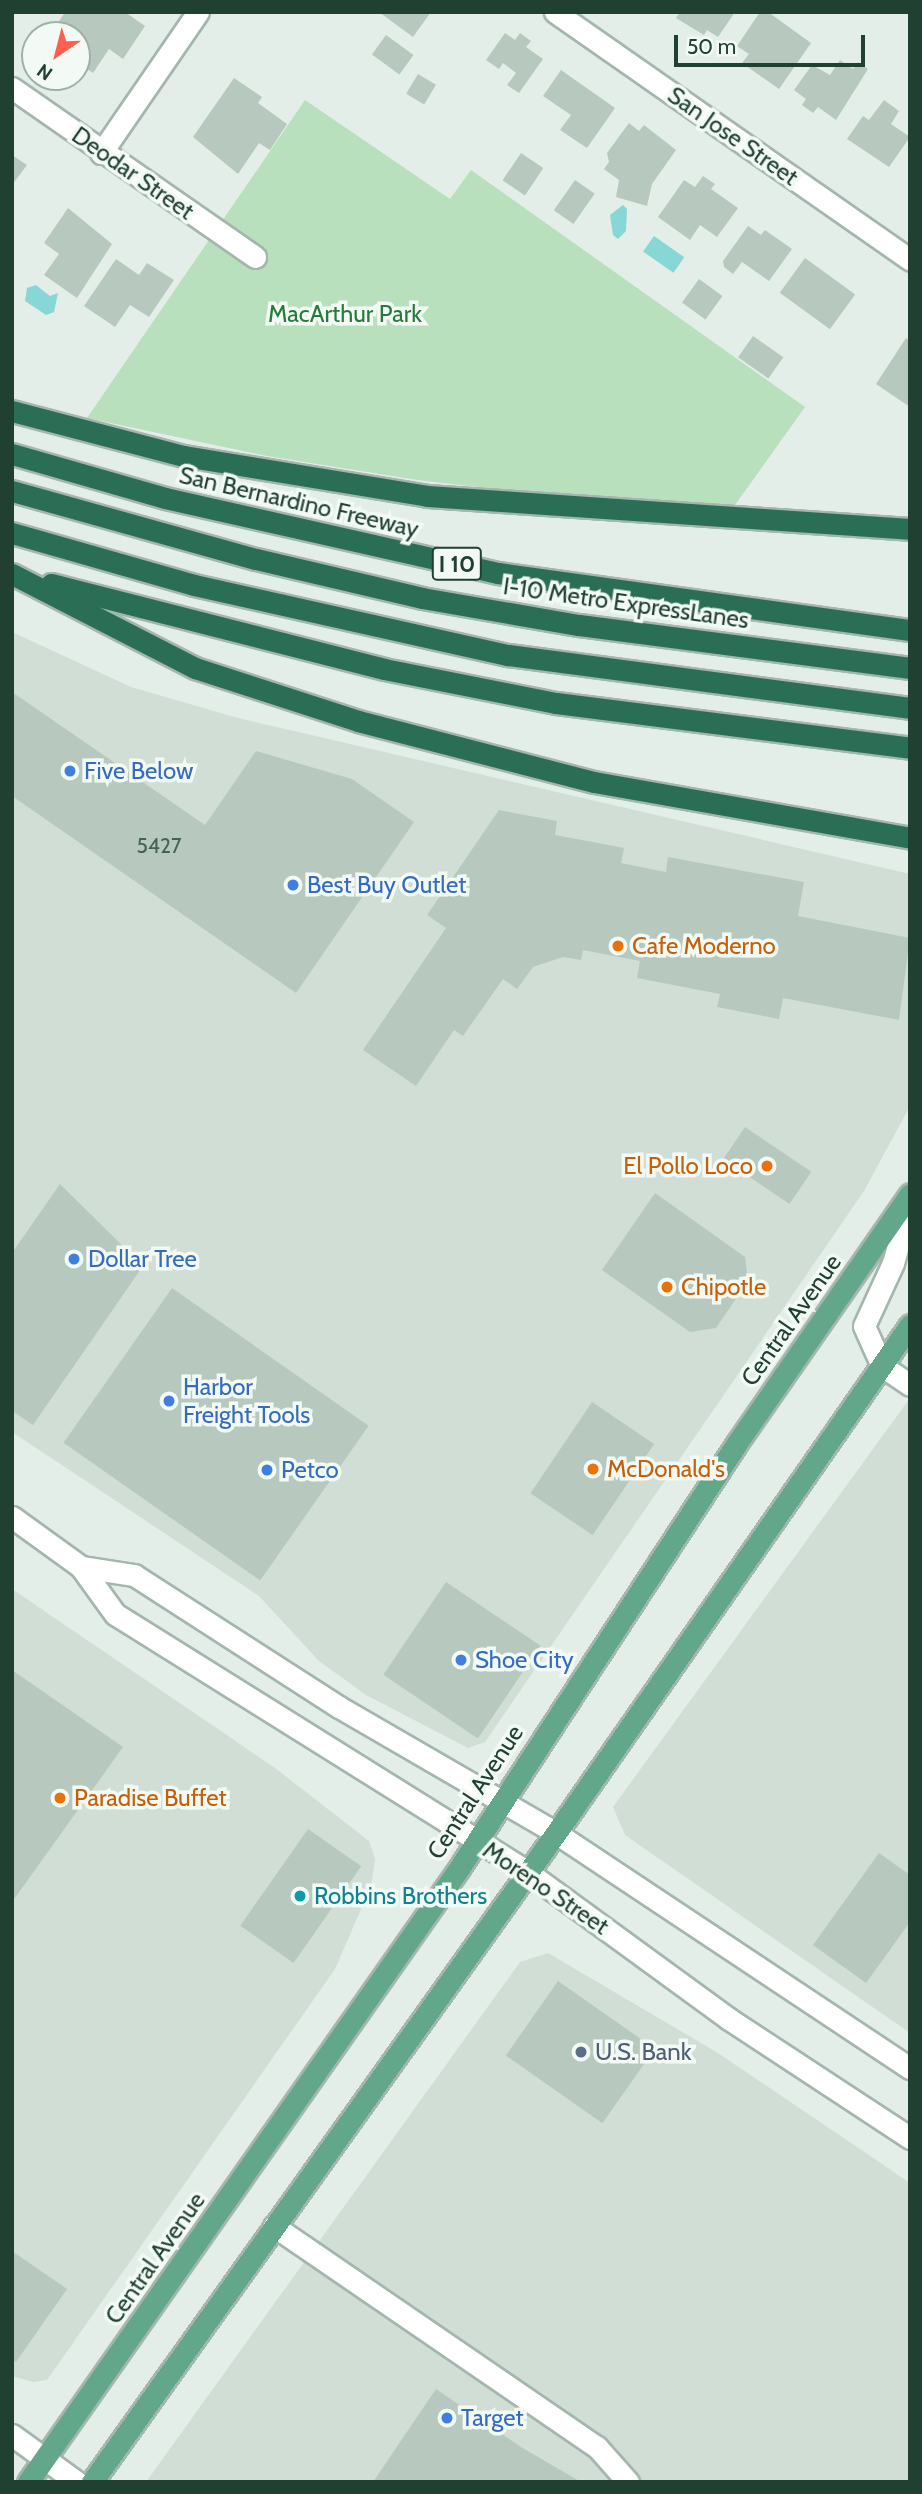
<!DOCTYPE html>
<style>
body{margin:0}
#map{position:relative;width:922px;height:2494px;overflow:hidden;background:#e2eee7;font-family:Cabin,sans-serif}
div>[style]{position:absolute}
.built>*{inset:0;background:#d0ded5}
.green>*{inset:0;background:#b9e0bd}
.water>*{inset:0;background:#86d7d6;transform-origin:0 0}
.building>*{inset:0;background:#b7c9bf;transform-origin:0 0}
.roads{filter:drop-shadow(2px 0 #a4b6ad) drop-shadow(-2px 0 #a4b6ad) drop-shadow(0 2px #a4b6ad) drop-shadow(0 -2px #a4b6ad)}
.minor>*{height:21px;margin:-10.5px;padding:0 10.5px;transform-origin:10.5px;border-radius:10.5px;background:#fff}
.major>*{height:21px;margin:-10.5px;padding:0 10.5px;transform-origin:10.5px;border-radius:10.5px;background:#63a78a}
.highway>*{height:21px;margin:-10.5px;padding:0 10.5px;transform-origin:10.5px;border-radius:10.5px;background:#2a6f55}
.dots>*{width:19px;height:19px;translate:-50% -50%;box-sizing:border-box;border:4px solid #f3faf5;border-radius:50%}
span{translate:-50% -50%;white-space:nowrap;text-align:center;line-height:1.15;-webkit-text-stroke:7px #f3faf5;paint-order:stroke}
.number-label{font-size:21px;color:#466255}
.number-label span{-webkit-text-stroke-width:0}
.shield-label span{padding:2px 5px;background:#f3faf5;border:2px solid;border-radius:5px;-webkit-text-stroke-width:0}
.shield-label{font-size:23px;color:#204032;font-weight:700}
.street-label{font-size:24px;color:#204032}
.park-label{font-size:24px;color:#277b3a}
.shop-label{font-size:24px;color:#366cbe}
.left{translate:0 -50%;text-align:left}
.food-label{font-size:24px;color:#c56008}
.right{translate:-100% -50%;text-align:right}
.culture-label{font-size:24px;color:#0d838f}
.service-label{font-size:24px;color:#4e5e75}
.frame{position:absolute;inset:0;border:14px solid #204032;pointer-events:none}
.north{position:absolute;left:21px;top:21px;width:70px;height:70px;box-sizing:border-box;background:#f3faf5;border:2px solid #9fb0a7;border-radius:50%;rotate:215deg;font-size:19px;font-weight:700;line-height:28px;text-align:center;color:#204032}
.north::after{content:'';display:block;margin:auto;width:24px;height:32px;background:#fd5f51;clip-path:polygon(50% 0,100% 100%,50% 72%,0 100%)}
.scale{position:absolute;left:674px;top:35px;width:191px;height:32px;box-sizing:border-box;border:4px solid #204032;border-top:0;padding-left:9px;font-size:21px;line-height:24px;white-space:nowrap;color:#204032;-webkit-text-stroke:5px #f3faf5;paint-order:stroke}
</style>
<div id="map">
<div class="built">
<i style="clip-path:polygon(12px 632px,131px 687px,238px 718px,910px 874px,910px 1106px,864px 1191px,485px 1742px,468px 1748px,366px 1695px,319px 1661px,259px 1596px,12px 1432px)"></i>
<i style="clip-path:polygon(910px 1398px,910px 2033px,625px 1835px,613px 1807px)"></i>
<i style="clip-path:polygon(12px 1589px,275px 1768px,369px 1841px,375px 1859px,371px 1886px,335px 1969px,47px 2380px,33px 2382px,12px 2376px)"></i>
<i style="clip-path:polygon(548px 1953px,718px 2053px,910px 2183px,910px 2482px,146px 2482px,520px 1962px)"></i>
</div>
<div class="green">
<i style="clip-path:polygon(305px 100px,450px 199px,471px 170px,805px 407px,735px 505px,580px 499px,417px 480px,267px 456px,87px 418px)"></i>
</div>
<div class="water">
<i style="clip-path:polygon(623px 205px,627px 209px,626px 231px,618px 239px,613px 235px,610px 215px)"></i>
<i style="left:654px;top:236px;width:37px;height:19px;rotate:35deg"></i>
<i style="clip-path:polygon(36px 285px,50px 296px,58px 293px,54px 312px,46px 315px,25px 301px,27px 288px)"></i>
</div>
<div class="building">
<i style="clip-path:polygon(65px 12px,125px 12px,145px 26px,123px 59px,109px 49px,93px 73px,77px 62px,77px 35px,50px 35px)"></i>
<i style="clip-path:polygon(379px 12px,431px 12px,413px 37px)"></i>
<i style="clip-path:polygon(680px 12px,735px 12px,718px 37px,707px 30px,704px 35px,676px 18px)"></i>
<i style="clip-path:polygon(760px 12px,768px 12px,811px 43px,779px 89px,742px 63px,749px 54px,737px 46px)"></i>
<i style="clip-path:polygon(505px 33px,515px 40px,520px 33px,531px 41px,526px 47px,543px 59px,519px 93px,507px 85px,516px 73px,503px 63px,499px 69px,486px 60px)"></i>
<i style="left:386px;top:35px;width:34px;height:24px;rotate:36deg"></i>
<i style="clip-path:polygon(840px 60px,853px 69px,858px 62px,868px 69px,836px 120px,818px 107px,813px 113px,802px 105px,806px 99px,794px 90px,812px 65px,830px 75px)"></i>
<i style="clip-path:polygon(561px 70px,615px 108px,587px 148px,560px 130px,571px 115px,543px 96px)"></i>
<i style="left:418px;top:74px;width:21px;height:23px;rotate:31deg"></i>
<i style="clip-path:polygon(234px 78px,262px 97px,258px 103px,287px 124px,270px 150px,259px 143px,238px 174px,193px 137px)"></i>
<i style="clip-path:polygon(884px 100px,899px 111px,891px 124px,910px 137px,889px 167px,847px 139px,863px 116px,869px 120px)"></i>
<i style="clip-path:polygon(629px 123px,639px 131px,644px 125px,676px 150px,652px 184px,647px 206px,616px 197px,619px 180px,604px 169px,609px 162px,607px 153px)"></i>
<i style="left:521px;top:153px;width:27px;height:33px;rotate:34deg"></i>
<i style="clip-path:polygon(12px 155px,27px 165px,12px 185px)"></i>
<i style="clip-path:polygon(703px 176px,715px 184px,711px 189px,738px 208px,717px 237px,700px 225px,690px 240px,658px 217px,684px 180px,695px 187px)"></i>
<i style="left:575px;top:180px;width:24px;height:37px;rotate:35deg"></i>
<i style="clip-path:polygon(68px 208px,112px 244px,77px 298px,44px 275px,59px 254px,44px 243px)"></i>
<i style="clip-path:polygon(748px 226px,761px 235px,765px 230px,792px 249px,769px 281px,742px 262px,733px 274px,724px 267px,723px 261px)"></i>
<i style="left:805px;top:258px;width:62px;height:43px;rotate:36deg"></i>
<i style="clip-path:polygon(116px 259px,139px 275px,147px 263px,174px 280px,149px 317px,130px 305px,115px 327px,84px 306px)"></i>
<i style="left:699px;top:279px;width:29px;height:29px;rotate:36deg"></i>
<i style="left:753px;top:336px;width:37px;height:26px;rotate:35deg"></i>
<i style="clip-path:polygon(906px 338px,910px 341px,910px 407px,876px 384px)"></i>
<i style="clip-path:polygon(12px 692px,205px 825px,256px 751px,352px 779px,414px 822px,296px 993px,12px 796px)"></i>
<i style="clip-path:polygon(499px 810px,557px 821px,555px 835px,624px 848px,621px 863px,666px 872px,668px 857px,804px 882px,798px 916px,910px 938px,899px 1020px,783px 998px,779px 1019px,717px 1007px,720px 994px,637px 978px,640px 961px,583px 950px,581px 960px,563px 957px,533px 967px,517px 989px,503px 979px,463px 1036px,454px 1030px,416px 1086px,363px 1050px,446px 928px,427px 915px)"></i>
<i style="left:745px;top:1127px;width:80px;height:39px;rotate:34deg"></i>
<i style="clip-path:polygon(60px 1184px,143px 1266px,33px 1425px,12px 1411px,12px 1253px)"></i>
<i style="clip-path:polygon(655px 1193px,745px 1257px,748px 1281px,716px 1328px,690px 1332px,602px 1270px)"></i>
<i style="left:172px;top:1288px;width:240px;height:189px;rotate:35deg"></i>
<i style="left:592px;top:1402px;width:75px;height:110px;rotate:34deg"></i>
<i style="left:446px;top:1582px;width:114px;height:112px;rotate:34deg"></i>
<i style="clip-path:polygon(12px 1670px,123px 1747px,12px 1902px)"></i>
<i style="left:308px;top:1829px;width:65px;height:118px;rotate:35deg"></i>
<i style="clip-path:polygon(879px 1853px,910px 1875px,910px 1922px,866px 1983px,813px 1945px)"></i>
<i style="left:558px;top:1981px;width:118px;height:91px;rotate:35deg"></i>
<i style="clip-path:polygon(12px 2251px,67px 2289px,16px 2362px,12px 2360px)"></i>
<i style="clip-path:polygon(436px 2389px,521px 2447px,581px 2482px,373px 2482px)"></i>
</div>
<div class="roads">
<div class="minor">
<i style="left:555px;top:12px;width:433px;rotate:34.9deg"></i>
<i style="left:12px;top:88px;width:296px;rotate:34.8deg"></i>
<i style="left:101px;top:153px;width:171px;rotate:-55.5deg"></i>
<i style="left:910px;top:1203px;width:62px;rotate:105.8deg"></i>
<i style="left:893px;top:1263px;width:69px;rotate:114.7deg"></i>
<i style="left:864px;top:1326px;width:44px;rotate:65.8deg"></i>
<i style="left:882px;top:1366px;width:34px;rotate:34deg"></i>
<i style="left:12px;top:1517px;width:85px;rotate:35.9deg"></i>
<i style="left:81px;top:1567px;width:58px;rotate:54.1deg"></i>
<i style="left:115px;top:1614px;width:485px;rotate:32deg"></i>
<i style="left:526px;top:1871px;width:251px;rotate:36.1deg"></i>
<i style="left:729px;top:2019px;width:217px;rotate:33.3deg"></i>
<i style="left:81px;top:1567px;width:54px;rotate:8.6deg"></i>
<i style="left:134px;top:1575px;width:244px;rotate:32.8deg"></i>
<i style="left:339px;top:1707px;width:251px;rotate:30.1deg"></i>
<i style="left:556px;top:1833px;width:425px;rotate:33.6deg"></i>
<i style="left:274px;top:2226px;width:391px;rotate:34.4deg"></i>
<i style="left:597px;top:2447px;width:47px;rotate:48.5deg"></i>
<i style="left:12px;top:2435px;width:80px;rotate:35.9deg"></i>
</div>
<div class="major">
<i style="left:28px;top:2482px;width:752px;rotate:-54.91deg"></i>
<i style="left:460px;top:1867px;width:506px;rotate:-56.84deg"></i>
<i style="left:737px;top:1443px;width:303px;rotate:-55.2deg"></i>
<i style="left:92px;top:2482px;width:798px;rotate:-54.44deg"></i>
<i style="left:556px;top:1833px;width:619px;rotate:-55.13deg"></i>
</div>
<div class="highway">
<i style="left:12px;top:411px;width:178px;rotate:14.7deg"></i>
<i style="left:184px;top:456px;width:246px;rotate:9.3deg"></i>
<i style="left:427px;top:496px;width:484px;rotate:3.9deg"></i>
<i style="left:12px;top:454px;width:159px;rotate:16deg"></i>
<i style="left:165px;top:498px;width:341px;rotate:12.7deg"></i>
<i style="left:498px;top:573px;width:416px;rotate:7.9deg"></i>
<i style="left:12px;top:491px;width:253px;rotate:15.6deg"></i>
<i style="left:256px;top:559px;width:171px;rotate:13.2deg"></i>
<i style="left:422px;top:598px;width:159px;rotate:9.8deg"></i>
<i style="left:579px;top:625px;width:334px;rotate:7.4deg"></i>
<i style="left:12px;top:533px;width:189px;rotate:15.9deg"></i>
<i style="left:194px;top:585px;width:322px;rotate:12.6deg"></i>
<i style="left:508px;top:655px;width:405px;rotate:7.5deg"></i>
<i style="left:12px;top:574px;width:206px;rotate:27.2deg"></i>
<i style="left:195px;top:668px;width:171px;rotate:18deg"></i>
<i style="left:358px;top:721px;width:244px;rotate:14.5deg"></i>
<i style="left:594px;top:782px;width:321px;rotate:10deg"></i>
<i style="left:51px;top:584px;width:344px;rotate:14.3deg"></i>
<i style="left:384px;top:669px;width:175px;rotate:11.2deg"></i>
<i style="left:556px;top:703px;width:357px;rotate:7.2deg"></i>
</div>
</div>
<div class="dots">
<i style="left:70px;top:771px;background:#3f7fe0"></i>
<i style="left:293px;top:885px;background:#3f7fe0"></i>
<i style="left:618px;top:946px;background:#e8710a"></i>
<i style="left:767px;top:1166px;background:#e8710a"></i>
<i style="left:74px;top:1259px;background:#3f7fe0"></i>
<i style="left:667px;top:1287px;background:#e8710a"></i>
<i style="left:169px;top:1401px;background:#3f7fe0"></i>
<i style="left:593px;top:1469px;background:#e8710a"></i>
<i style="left:267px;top:1470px;background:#3f7fe0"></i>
<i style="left:461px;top:1660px;background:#3f7fe0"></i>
<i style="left:60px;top:1798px;background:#e8710a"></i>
<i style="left:300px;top:1896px;background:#0f9aa8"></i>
<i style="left:581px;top:2052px;background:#5c6f8a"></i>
<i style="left:447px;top:2418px;background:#3f7fe0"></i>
</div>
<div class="number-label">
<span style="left:159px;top:846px">5427</span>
</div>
<div class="shield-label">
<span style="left:457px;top:564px">I 10</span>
</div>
<div class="street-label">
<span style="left:733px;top:136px;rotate:35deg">San Jose Street</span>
<span style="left:133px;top:173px;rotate:35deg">Deodar Street</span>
<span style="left:299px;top:502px;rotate:13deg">San Bernardino Freeway</span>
<span style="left:626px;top:603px;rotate:8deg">I-10 Metro ExpressLanes</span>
<span style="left:791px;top:1320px;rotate:-55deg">Central Avenue</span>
<span style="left:475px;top:1792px;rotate:-57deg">Central Avenue</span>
<span style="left:546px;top:1888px;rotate:34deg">Moreno Street</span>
<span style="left:155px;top:2258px;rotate:-55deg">Central Avenue</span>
</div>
<div class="park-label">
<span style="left:345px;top:314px">MacArthur Park</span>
</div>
<div class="shop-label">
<span class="left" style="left:84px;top:771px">Five Below</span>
<span class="left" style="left:307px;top:885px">Best Buy Outlet</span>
<span class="left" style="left:88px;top:1259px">Dollar Tree</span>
<span class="left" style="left:183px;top:1401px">Harbor<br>Freight Tools</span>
<span class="left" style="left:281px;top:1470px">Petco</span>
<span class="left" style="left:475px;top:1660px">Shoe City</span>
<span class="left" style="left:461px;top:2418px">Target</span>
</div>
<div class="food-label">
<span class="left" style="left:632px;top:946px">Cafe Moderno</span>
<span class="right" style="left:753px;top:1166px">El Pollo Loco</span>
<span class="left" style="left:681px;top:1287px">Chipotle</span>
<span class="left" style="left:607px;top:1469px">McDonald's</span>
<span class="left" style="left:74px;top:1798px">Paradise Buffet</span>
</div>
<div class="culture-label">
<span class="left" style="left:314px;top:1896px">Robbins Brothers</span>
</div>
<div class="service-label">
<span class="left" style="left:595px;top:2052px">U.S. Bank</span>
</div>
<div class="frame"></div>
<div class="north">N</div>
<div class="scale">50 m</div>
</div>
